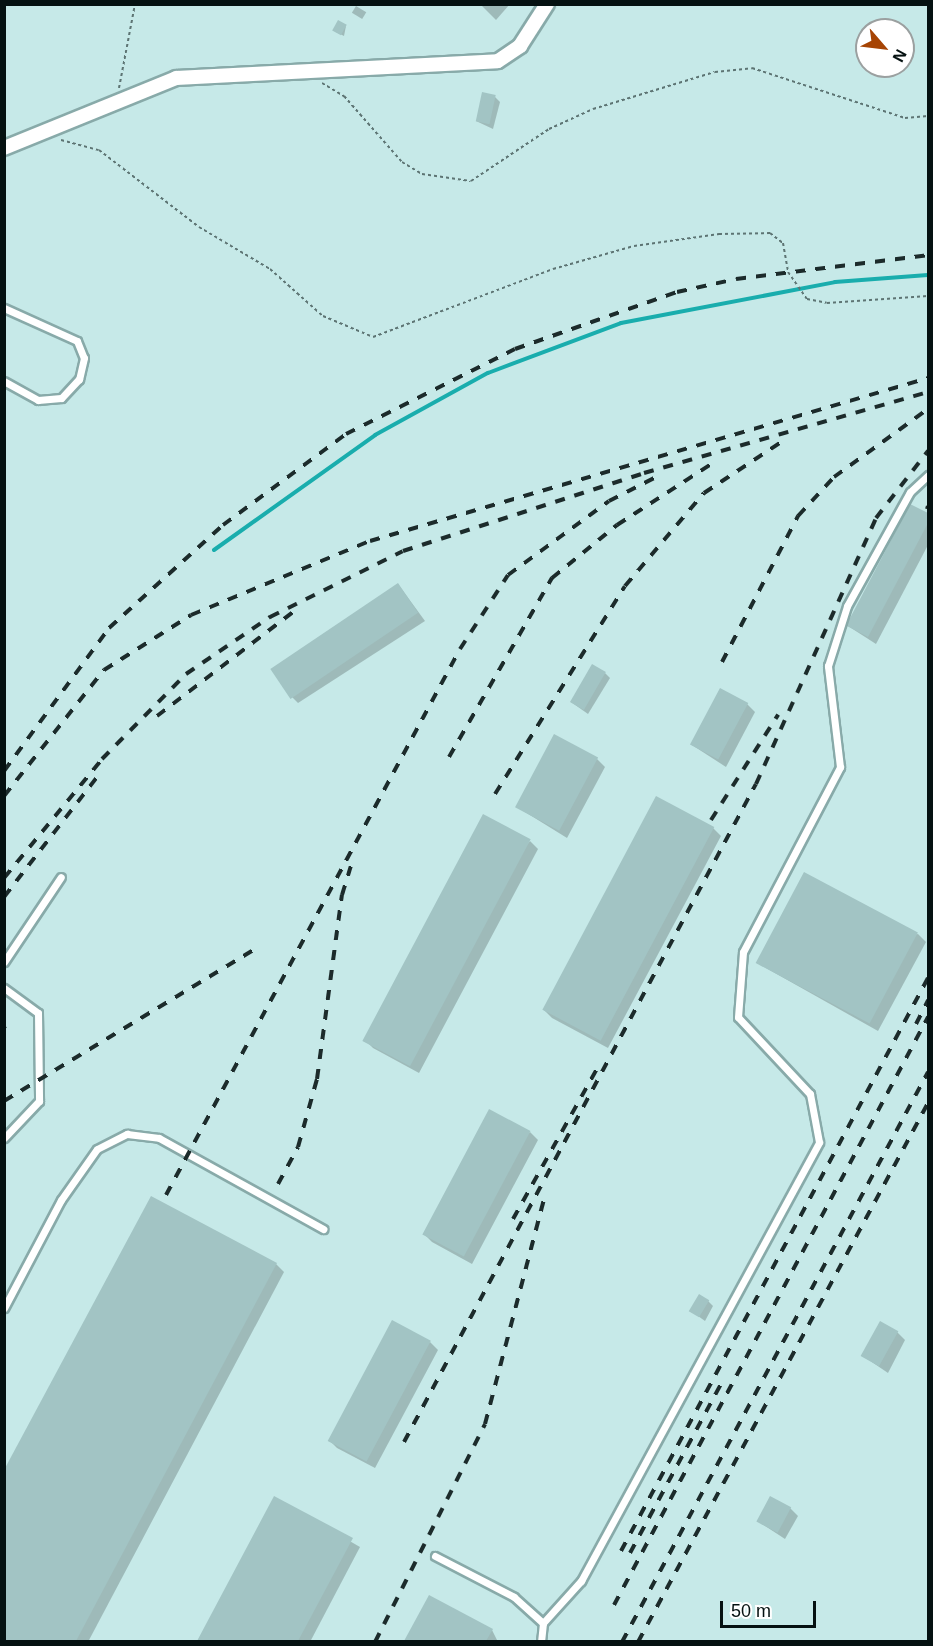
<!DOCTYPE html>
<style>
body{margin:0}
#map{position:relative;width:933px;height:1646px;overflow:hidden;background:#c6e9e8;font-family:Arial,sans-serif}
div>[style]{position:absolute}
.shadow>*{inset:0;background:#0003;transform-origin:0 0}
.stream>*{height:4px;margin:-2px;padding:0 2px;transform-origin:2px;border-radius:2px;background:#19adad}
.building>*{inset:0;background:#a2c4c4;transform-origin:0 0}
.path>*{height:2px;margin-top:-1px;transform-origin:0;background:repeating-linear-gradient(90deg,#5d7473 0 3px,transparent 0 6px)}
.roads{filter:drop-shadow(2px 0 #88aaa9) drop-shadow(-2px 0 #88aaa9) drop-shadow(0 2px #88aaa9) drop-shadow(0 -2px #88aaa9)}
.lane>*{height:7px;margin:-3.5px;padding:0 3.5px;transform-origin:3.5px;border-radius:3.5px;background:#fff}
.street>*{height:14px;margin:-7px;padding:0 7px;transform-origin:7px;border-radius:7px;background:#fff}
.rail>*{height:4px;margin-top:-2px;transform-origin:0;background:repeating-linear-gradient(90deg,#1c2b2b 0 10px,transparent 0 20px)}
span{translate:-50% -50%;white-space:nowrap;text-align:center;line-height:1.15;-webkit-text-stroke:4.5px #fff;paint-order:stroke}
.frame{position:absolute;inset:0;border:6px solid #051111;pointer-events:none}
.north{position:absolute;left:855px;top:18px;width:60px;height:60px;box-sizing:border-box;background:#fff;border:2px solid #9ba0a0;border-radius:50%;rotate:118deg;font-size:16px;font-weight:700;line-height:24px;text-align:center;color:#051111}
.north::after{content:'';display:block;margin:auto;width:21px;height:27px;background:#a64404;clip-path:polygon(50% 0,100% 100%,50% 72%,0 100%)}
.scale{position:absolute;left:720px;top:1601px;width:96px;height:27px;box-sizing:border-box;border:3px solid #051111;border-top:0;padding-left:8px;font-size:18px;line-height:21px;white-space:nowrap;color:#051111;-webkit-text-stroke:4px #fff;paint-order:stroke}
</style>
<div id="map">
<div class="shadow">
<i style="clip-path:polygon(480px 4px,510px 4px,496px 20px)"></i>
<i style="left:356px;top:6px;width:12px;height:8px;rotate:31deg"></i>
<i style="clip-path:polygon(346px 26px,344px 36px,336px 32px)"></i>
<i style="clip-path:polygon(495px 97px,500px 102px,493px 129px,476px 121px)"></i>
<i style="clip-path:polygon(911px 506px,928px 515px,928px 545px,876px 644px,848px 626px)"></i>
<i style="clip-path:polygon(398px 584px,425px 621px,298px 703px,290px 695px)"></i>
<i style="clip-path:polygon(605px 673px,610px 678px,588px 714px,571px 702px)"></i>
<i style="clip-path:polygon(747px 704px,755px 712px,726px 767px,692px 745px)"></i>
<i style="clip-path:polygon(597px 759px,605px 767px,567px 838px,517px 807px)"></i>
<i style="clip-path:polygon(713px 828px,721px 836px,608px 1048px,552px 1018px,544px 1010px)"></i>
<i style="clip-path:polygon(530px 841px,538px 849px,419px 1073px,373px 1048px,365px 1040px)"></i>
<i style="clip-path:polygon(918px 934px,926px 942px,878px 1031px,757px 963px)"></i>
<i style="clip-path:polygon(530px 1132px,538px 1140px,472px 1264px,432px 1242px,424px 1234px)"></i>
<i style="clip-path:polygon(276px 1264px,284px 1272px,88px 1642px,4px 1642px,4px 1474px)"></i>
<i style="clip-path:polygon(708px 1301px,713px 1306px,705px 1321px,691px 1311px)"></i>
<i style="clip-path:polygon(897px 1332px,905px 1340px,888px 1373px,863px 1356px)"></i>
<i style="clip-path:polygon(430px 1342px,438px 1350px,375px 1468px,337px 1448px,329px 1440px)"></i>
<i style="clip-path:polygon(275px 1498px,360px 1547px,310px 1642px,199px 1642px)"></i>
<i style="clip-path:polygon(790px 1508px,798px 1516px,785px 1539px,759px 1522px)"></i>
<i style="clip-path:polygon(430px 1597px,492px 1630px,498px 1642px,406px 1642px)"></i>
</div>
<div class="stream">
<i style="left:214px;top:550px;width:198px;rotate:-35.5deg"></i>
<i style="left:375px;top:435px;width:129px;rotate:-28.8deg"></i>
<i style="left:488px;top:373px;width:142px;rotate:-20.6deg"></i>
<i style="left:621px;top:323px;width:218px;rotate:-10.8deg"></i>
<i style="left:835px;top:282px;width:93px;rotate:-4.3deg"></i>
</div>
<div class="building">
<i style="left:338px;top:20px;width:10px;height:12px;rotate:29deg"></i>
<i style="left:482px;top:92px;width:14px;height:30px;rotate:12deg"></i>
<i style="clip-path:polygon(910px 504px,928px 513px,928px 523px,868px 637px,847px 626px,849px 620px)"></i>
<i style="left:398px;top:583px;width:36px;height:154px;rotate:56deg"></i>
<i style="left:592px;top:664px;width:16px;height:44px;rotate:30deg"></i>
<i style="left:720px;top:688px;width:32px;height:64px;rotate:28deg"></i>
<i style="left:554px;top:734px;width:50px;height:83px;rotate:28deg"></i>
<i style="left:656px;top:796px;width:66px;height:242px;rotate:28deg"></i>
<i style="left:483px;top:814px;width:54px;height:257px;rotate:28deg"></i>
<i style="left:804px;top:872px;width:129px;height:103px;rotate:28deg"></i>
<i style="left:489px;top:1109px;width:47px;height:142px;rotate:28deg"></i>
<i style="clip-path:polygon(151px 1196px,277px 1263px,76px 1641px,4px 1641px,4px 1470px)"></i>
<i style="left:699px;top:1294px;width:12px;height:20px;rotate:31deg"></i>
<i style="left:392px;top:1320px;width:44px;height:137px;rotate:28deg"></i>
<i style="left:880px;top:1321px;width:21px;height:40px;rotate:29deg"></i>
<i style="clip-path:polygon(274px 1496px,353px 1538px,298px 1641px,197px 1641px)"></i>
<i style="left:770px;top:1496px;width:24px;height:29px;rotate:28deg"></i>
<i style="clip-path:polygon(429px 1595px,493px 1629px,486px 1641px,404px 1641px)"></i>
</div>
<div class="path">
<i style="left:322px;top:83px;width:26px;rotate:31deg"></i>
<i style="left:344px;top:96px;width:88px;rotate:48.7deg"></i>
<i style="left:402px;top:162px;width:23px;rotate:31deg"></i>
<i style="left:422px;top:174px;width:49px;rotate:8.1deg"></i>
<i style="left:471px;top:181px;width:94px;rotate:-33.7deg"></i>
<i style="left:549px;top:129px;width:48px;rotate:-24.4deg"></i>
<i style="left:593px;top:109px;width:127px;rotate:-16.9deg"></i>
<i style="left:715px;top:72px;width:37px;rotate:-6deg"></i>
<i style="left:752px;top:68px;width:161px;rotate:18.1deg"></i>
<i style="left:905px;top:118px;width:23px;rotate:-5deg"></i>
<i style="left:119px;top:88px;width:86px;rotate:-79.2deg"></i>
<i style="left:61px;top:140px;width:39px;rotate:15deg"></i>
<i style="left:99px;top:150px;width:126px;rotate:37.6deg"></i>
<i style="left:199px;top:227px;width:82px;rotate:30.6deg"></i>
<i style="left:270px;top:269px;width:71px;rotate:41.6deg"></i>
<i style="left:323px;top:316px;width:54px;rotate:22.8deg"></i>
<i style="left:373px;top:337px;width:192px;rotate:-20.7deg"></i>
<i style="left:553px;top:269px;width:84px;rotate:-15.9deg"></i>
<i style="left:634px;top:246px;width:86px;rotate:-8deg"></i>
<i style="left:719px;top:234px;width:51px;rotate:-1.1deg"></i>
<i style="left:770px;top:233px;width:16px;rotate:38deg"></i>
<i style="left:783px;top:243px;width:29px;rotate:80deg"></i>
<i style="left:788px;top:272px;width:33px;rotate:55deg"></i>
<i style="left:807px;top:299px;width:20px;rotate:11deg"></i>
<i style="left:827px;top:303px;width:101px;rotate:-4deg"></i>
</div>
<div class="roads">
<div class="lane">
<i style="left:4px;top:308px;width:80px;rotate:24.3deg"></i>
<i style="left:77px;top:341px;width:18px;rotate:68deg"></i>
<i style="left:84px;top:358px;width:22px;rotate:103deg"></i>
<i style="left:79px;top:379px;width:26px;rotate:133deg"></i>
<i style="left:61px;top:398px;width:23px;rotate:175deg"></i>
<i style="left:38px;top:400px;width:39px;rotate:-151deg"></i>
<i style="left:4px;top:962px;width:102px;rotate:-56.2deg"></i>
<i style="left:4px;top:988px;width:42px;rotate:36.3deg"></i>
<i style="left:38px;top:1013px;width:88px;rotate:89.3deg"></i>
<i style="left:39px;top:1101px;width:51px;rotate:133.4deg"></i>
<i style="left:4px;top:1308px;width:122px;rotate:-62.2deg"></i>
<i style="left:61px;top:1200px;width:62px;rotate:-54.8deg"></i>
<i style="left:97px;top:1149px;width:34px;rotate:-27deg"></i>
<i style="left:127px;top:1134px;width:32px;rotate:7deg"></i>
<i style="left:159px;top:1138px;width:188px;rotate:29deg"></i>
<i style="left:435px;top:1556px;width:89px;rotate:27.4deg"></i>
<i style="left:514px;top:1597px;width:39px;rotate:42deg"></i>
<i style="left:543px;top:1623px;width:19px;rotate:96deg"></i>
<i style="left:543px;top:1623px;width:57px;rotate:-47.9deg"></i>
<i style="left:581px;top:1581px;width:499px;rotate:-61.5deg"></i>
<i style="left:819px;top:1142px;width:49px;rotate:-100.6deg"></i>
<i style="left:810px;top:1094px;width:105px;rotate:-133.1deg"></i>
<i style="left:738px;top:1017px;width:65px;rotate:-85.6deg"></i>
<i style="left:743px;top:952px;width:209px;rotate:-62.3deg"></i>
<i style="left:840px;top:767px;width:102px;rotate:-96.8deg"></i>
<i style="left:828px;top:666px;width:63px;rotate:-72.4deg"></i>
<i style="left:847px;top:606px;width:130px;rotate:-61.1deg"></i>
<i style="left:910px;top:492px;width:25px;rotate:-43deg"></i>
</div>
<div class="street">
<i style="left:4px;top:148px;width:186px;rotate:-22.1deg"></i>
<i style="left:176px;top:78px;width:322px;rotate:-3deg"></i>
<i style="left:498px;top:61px;width:27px;rotate:-34deg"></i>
<i style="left:520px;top:46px;width:50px;rotate:-57.3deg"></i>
</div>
</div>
<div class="rail">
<i style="left:927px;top:509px;width:3px;rotate:-72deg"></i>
<i style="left:722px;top:662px;width:165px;rotate:-62.5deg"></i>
<i style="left:798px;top:516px;width:53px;rotate:-47.3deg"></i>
<i style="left:834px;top:477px;width:116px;rotate:-35.9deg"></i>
<i style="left:157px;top:716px;width:171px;rotate:-37.4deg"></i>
<i style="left:449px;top:757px;width:207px;rotate:-60.1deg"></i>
<i style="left:552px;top:578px;width:84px;rotate:-39.2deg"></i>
<i style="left:617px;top:525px;width:118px;rotate:-32.9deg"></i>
<i style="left:4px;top:771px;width:177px;rotate:-53.7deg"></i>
<i style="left:109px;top:628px;width:154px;rotate:-42.1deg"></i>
<i style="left:223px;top:525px;width:153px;rotate:-36.5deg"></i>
<i style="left:346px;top:434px;width:189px;rotate:-26.7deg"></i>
<i style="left:515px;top:349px;width:172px;rotate:-19.4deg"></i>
<i style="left:677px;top:292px;width:60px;rotate:-12.4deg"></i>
<i style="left:736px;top:279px;width:193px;rotate:-7.1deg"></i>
<i style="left:495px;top:794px;width:245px;rotate:-58deg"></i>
<i style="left:625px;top:586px;width:122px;rotate:-49.7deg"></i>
<i style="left:704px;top:493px;width:95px;rotate:-33.4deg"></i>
<i style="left:4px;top:796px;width:161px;rotate:-51.6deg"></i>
<i style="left:104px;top:670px;width:103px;rotate:-32.3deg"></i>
<i style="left:191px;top:615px;width:194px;rotate:-22.5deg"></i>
<i style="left:370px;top:541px;width:581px;rotate:-16.28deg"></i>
<i style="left:711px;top:820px;width:125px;rotate:-57.5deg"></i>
<i style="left:4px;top:878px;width:154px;rotate:-50.5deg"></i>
<i style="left:102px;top:759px;width:120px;rotate:-45.3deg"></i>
<i style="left:186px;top:674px;width:102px;rotate:-34.2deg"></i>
<i style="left:270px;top:617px;width:148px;rotate:-26.4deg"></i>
<i style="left:403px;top:551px;width:253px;rotate:-17.9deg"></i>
<i style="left:644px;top:473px;width:295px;rotate:-15.9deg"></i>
<i style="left:4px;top:897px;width:153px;rotate:-52.2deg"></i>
<i style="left:916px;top:1024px;width:27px;rotate:-63deg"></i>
<i style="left:4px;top:1027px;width:2px;rotate:-27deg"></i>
<i style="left:4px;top:1101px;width:293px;rotate:-31.2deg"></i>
<i style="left:278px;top:1184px;width:42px;rotate:-61.6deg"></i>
<i style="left:298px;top:1147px;width:71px;rotate:-74.4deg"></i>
<i style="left:317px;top:1079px;width:186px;rotate:-82.3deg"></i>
<i style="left:342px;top:895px;width:34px;rotate:-73deg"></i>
<i style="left:166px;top:1195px;width:620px;rotate:-61.7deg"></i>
<i style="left:460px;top:649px;width:88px;rotate:-57deg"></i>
<i style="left:508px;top:575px;width:125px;rotate:-36.2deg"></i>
<i style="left:609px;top:501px;width:57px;rotate:-27deg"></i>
<i style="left:513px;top:1219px;width:174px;rotate:-60.8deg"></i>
<i style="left:404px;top:1442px;width:746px;rotate:-61.86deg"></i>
<i style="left:756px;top:784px;width:292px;rotate:-65.7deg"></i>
<i style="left:876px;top:518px;width:85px;rotate:-52.2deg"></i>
<i style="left:621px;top:1551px;width:650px;rotate:-61.82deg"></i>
<i style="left:630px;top:1553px;width:196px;rotate:-61.7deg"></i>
<i style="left:614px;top:1605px;width:667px;rotate:-61.9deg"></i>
<i style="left:375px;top:1642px;width:244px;rotate:-63.2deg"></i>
<i style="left:485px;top:1424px;width:233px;rotate:-75.3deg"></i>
<i style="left:622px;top:1642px;width:647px;rotate:-61.77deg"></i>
<i style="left:638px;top:1642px;width:612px;rotate:-61.72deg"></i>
</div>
<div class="frame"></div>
<div class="north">N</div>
<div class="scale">50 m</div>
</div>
